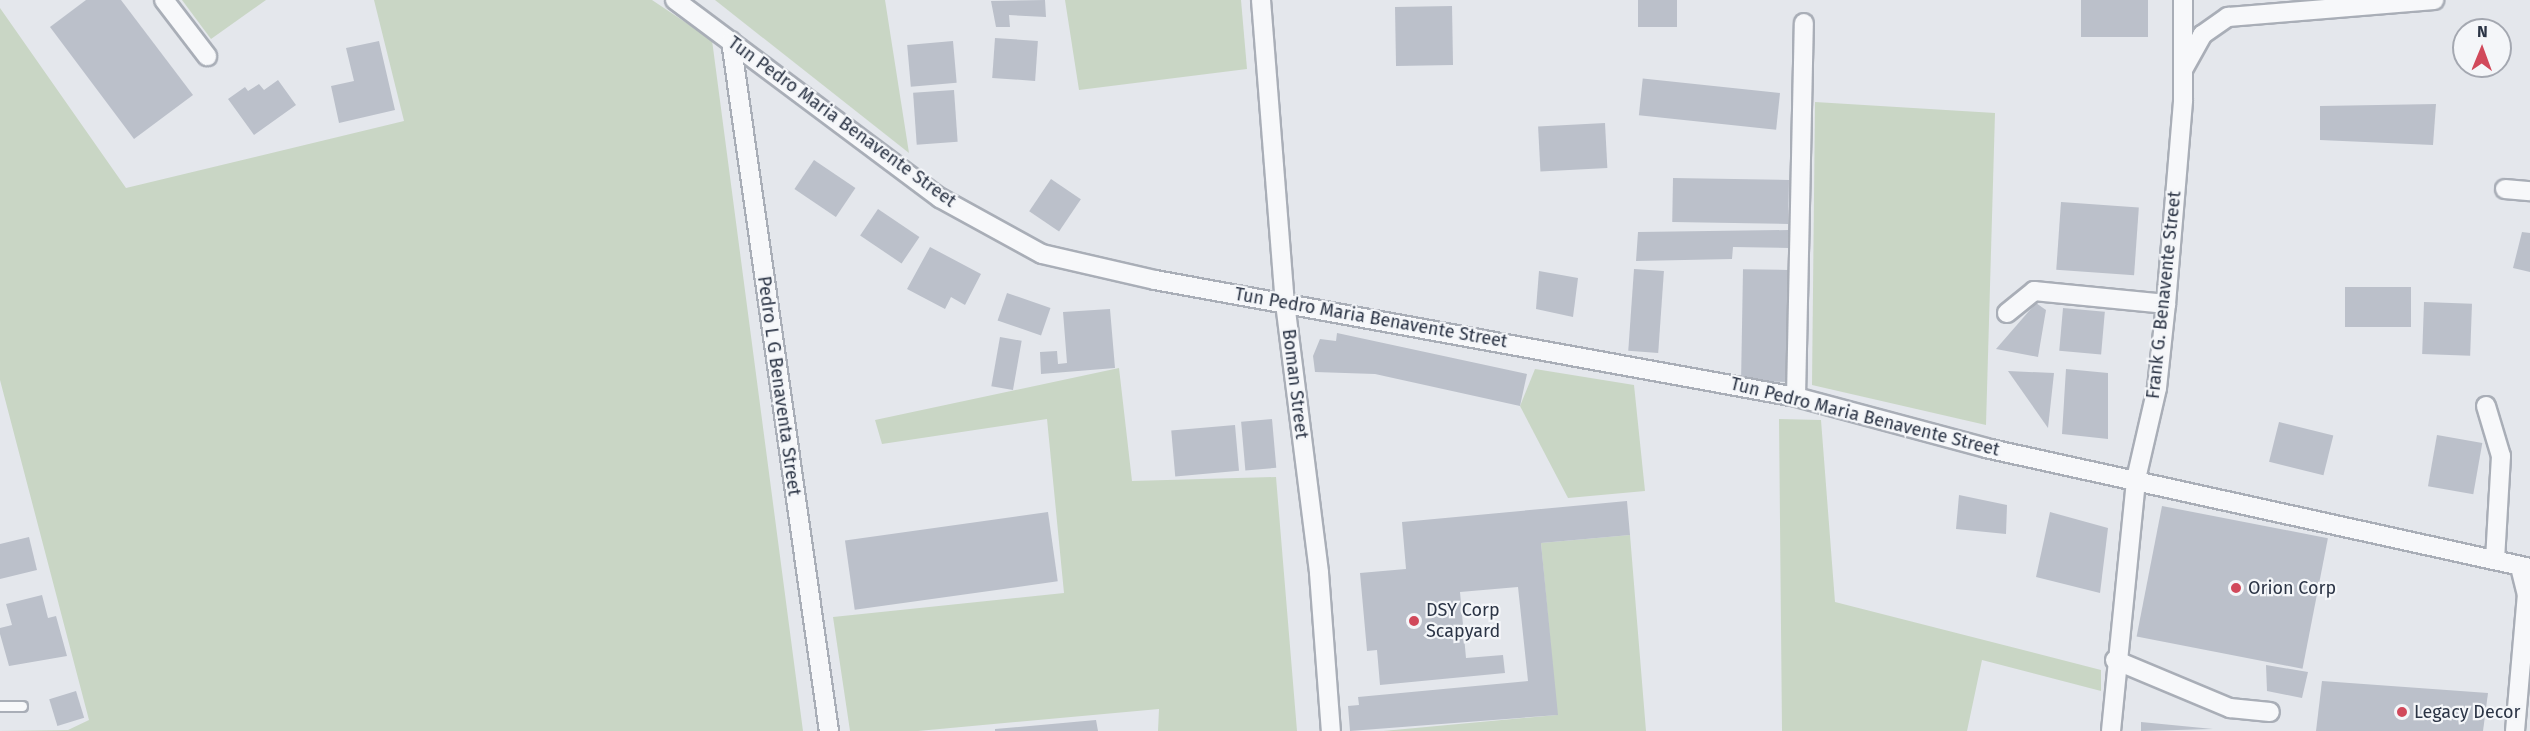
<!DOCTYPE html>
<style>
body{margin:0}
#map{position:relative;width:2530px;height:731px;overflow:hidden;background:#e4e7ec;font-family:"Fira Sans",sans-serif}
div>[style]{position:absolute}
.green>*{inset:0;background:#c9d6c5}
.building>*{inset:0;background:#bbc0ca;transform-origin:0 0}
.roads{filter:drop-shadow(2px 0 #a9aeb7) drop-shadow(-2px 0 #a9aeb7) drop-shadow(0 2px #a9aeb7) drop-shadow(0 -2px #a9aeb7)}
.lane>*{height:9px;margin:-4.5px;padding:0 4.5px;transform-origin:4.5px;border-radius:4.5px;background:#f7f8fa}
.street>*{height:18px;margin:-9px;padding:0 9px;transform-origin:9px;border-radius:9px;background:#f7f8fa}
.dots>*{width:16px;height:16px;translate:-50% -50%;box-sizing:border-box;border:3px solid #f4f6f9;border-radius:50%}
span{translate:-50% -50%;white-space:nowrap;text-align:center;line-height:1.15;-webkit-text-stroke:4.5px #f4f6f9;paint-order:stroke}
.street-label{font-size:18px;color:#2b3445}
.poi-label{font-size:18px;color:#2b3445}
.left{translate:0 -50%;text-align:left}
.north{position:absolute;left:2452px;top:18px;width:60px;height:60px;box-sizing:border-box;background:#f4f6f9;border:2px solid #a4a8b1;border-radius:50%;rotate:1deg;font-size:16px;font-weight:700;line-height:24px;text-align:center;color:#2b3445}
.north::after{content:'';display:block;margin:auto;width:21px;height:27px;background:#d1495b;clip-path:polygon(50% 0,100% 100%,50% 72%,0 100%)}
</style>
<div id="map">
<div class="green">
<i style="clip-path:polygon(182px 0,266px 0,211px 39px)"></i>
<i style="clip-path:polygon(374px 0,652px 0,712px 40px,803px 731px,0 731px,68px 730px,89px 720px,0 380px,0 8px,126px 188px,404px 121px)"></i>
<i style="clip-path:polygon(715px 0,885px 0,909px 153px)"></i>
<i style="clip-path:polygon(1065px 0,1241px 0,1247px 69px,1079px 90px)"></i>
<i style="clip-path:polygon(1815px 102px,1995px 113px,1986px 425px,1812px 385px)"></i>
<i style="clip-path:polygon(1119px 368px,1132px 481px,1276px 477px,1297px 731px,1158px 731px,1159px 709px,918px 731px,850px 731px,833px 617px,1064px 593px,1047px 419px,882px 444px,875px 420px)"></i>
<i style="clip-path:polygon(1535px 369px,1634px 385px,1645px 491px,1568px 498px,1520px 406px)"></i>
<i style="clip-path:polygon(1779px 419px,1821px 420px,1835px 602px,2101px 670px,2101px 691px,1982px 660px,1967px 731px,1782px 731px)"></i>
<i style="clip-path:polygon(1630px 535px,1646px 731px,1383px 731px,1557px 715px,1541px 543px)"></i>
</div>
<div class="building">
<i style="clip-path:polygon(86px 0,121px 0,193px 95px,134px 139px,50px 27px)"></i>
<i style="clip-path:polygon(1045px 0,1046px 17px,1009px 15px,1010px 27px,996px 27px,991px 1px)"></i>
<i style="left:1638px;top:0;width:39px;height:27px"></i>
<i style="left:2081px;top:0;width:67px;height:37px"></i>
<i style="left:1452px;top:6px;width:59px;height:57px;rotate:89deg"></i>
<i style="left:995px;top:38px;width:43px;height:40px;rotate:4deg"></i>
<i style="clip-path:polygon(379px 41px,395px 110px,339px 123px,331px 86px,354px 81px,346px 48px)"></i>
<i style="left:953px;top:41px;width:42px;height:46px;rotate:85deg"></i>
<i style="clip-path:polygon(278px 80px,296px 105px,254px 135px,228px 99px,245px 87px,248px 91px,259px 84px,264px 90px)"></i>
<i style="left:954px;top:90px;width:52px;height:41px;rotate:86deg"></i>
<i style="left:1780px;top:93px;width:37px;height:138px;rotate:96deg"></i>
<i style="clip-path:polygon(2436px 104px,2433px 145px,2320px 140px,2320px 106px)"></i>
<i style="left:1605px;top:123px;width:45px;height:67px;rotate:87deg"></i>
<i style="left:814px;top:160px;width:50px;height:35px;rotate:34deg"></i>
<i style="left:1673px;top:178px;width:116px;height:44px;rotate:1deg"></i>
<i style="left:1051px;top:179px;width:36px;height:39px;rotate:34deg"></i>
<i style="left:2061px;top:202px;width:78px;height:68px;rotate:4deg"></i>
<i style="left:878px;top:209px;width:50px;height:32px;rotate:34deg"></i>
<i style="clip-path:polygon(1789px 230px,1789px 248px,1733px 247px,1732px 259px,1636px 261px,1638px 232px)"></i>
<i style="clip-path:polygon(2522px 232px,2530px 233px,2530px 272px,2513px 268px)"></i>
<i style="clip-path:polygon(930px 247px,981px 274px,965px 305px,951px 297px,945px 309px,907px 289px)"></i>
<i style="left:1634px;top:269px;width:30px;height:82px;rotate:4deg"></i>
<i style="left:1789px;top:270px;width:112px;height:46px;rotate:91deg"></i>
<i style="clip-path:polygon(1539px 271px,1578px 278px,1573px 317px,1536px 309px)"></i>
<i style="left:2345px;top:287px;width:66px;height:40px"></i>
<i style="left:1007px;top:293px;width:46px;height:29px;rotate:19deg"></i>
<i style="left:2424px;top:302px;width:48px;height:52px;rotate:2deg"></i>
<i style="clip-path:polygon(2036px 303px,2046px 310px,2038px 357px,1996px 349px)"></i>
<i style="left:2063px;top:308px;width:42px;height:43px;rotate:5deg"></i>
<i style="clip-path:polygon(1110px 309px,1115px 368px,1041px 374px,1040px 352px,1057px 351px,1058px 364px,1067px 363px,1063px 312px)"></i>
<i style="clip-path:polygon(1337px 333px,1527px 374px,1520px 406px,1375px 374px,1315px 372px,1313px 356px,1320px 339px,1336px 341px)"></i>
<i style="left:1000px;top:337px;width:22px;height:50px;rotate:10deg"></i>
<i style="clip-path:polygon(2066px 369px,2108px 373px,2108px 439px,2062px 434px)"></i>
<i style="clip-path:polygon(2008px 371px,2054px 373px,2048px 428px)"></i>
<i style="left:1272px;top:419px;width:49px;height:31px;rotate:85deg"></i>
<i style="left:2279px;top:422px;width:56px;height:41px;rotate:14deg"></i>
<i style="left:1235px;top:425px;width:46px;height:64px;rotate:85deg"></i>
<i style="left:2437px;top:435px;width:46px;height:52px;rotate:10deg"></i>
<i style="clip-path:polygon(1959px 495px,2007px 505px,2006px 534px,1956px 529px)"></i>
<i style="clip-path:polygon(1627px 501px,1630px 535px,1541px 543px,1558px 715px,1350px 731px,1348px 706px,1359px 705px,1358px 697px,1528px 681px,1518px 587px,1460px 592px,1466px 658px,1503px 655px,1505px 673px,1380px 685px,1377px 650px,1367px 651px,1360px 573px,1406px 569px,1402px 522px)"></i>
<i style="left:2162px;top:506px;width:169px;height:133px;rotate:11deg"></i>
<i style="left:1048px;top:512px;width:70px;height:205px;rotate:82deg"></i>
<i style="clip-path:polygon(2050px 512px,2108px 528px,2100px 593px,2036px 577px)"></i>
<i style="clip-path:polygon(29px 537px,37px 570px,0 579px,0 544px)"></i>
<i style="clip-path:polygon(42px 595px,48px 618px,56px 616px,67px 656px,9px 666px,0 634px,0 628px,12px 625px,6px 604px)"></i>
<i style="clip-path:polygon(2266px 665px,2308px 672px,2302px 698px,2267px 691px)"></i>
<i style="clip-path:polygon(2322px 681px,2488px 693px,2483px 731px,2316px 731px)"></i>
<i style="left:76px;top:691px;width:28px;height:28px;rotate:73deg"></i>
<i style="clip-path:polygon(1096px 720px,1098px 731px,995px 731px,995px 729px)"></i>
<i style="clip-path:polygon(2141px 722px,2213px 729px,2141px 731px)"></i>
</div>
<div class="roads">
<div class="lane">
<i style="left:0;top:706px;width:22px"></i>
</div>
<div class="street">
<i style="left:164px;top:0;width:71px;rotate:52.5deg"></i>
<i style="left:675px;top:0;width:331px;rotate:36.8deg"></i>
<i style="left:940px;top:198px;width:116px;rotate:28.8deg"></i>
<i style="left:1042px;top:254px;width:116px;rotate:13deg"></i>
<i style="left:1155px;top:280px;width:652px;rotate:10.34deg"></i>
<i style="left:1796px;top:397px;width:197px;rotate:15deg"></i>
<i style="left:1986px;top:448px;width:557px;rotate:12.44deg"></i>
<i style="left:1261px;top:0;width:304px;rotate:85.5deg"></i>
<i style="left:1285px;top:303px;width:272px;rotate:82.8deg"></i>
<i style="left:1319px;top:573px;width:158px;rotate:85.7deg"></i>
<i style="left:731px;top:41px;width:697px;rotate:81.92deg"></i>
<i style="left:2184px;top:68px;width:38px;rotate:-61deg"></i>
<i style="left:2202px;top:35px;width:32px;rotate:-35deg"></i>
<i style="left:2228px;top:17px;width:207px;rotate:-4.7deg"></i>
<i style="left:2505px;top:189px;width:25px;rotate:5deg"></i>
<i style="left:2007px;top:313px;width:35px;rotate:-39deg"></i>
<i style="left:2034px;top:291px;width:133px;rotate:5.6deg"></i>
<i style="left:1796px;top:397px;width:374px;rotate:-88.8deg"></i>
<i style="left:2486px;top:406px;width:52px;rotate:73.3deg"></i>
<i style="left:2501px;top:456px;width:103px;rotate:93.3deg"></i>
<i style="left:2115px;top:660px;width:125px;rotate:22.7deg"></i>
<i style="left:2230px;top:708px;width:40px;rotate:5.7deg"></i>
<i style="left:2111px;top:731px;width:253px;rotate:-84.3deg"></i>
<i style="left:2136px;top:479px;width:93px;rotate:-77deg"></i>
<i style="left:2157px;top:388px;width:84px;rotate:-83.9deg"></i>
<i style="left:2166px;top:304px;width:205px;rotate:-85.2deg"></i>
<i style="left:2183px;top:100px;width:100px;rotate:-90deg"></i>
<i style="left:2515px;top:731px;width:137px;rotate:-85deg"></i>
<i style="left:2527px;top:595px;width:29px;rotate:-104deg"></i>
</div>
</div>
<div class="dots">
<i style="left:2236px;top:588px;background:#d1495b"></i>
<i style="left:1414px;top:621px;background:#d1495b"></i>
<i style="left:2402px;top:712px;background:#d1495b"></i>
</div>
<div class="street-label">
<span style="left:842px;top:122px;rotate:36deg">Tun Pedro Maria Benavente Street</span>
<span style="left:2164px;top:295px;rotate:-84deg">Frank G. Benavente Street</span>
<span style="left:1371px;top:318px;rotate:10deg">Tun Pedro Maria Benavente Street</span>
<span style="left:1295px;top:384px;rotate:83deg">Boman Street</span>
<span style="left:779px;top:386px;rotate:82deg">Pedro L G Benaventa Street</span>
<span style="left:1865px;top:417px;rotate:14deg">Tun Pedro Maria Benavente Street</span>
</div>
<div class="poi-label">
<span class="left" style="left:2248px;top:588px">Orion Corp</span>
<span class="left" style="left:1426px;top:621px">DSY Corp<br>Scapyard</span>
<span class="left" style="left:2414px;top:712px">Legacy Decor</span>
</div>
<div class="north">N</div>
</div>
